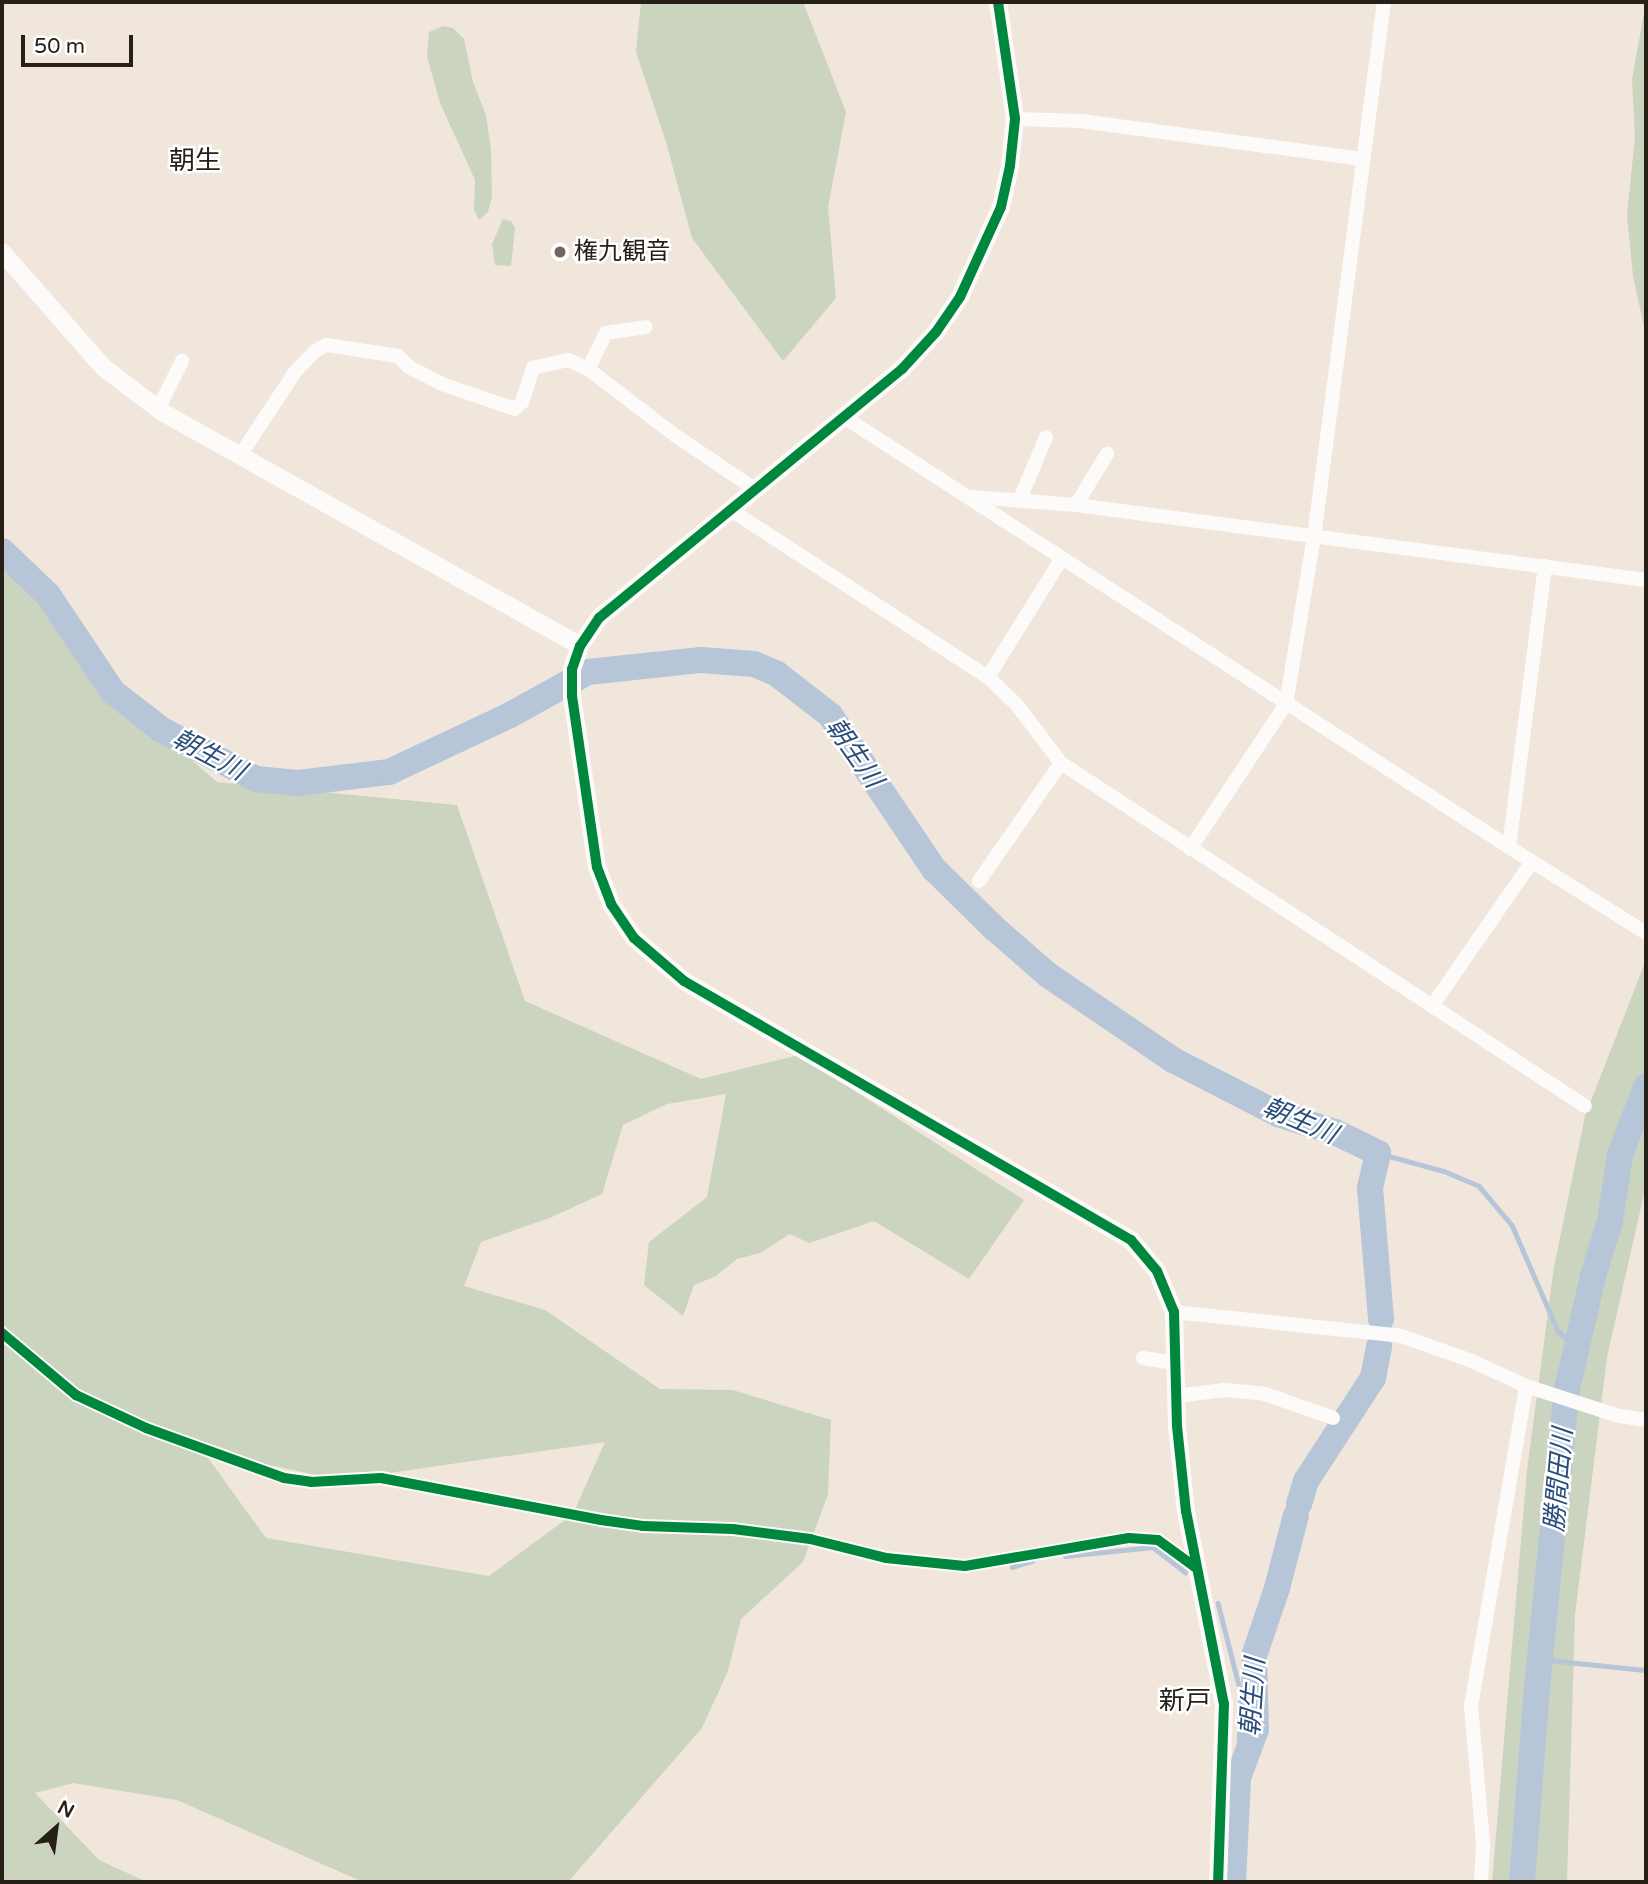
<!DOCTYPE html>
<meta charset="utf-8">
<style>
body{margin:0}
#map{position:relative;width:1648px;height:1884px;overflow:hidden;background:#f1e6db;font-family:"Varela Round","Noto Sans JP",sans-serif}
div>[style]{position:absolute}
.green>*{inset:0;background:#cad4bf}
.stream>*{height:4.5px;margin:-2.25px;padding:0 2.25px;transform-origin:2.25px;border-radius:2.25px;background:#b7c5d8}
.river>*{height:26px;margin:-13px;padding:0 13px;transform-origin:13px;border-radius:13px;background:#b7c5d8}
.minor>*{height:14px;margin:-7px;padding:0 7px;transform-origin:7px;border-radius:7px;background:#fdfbfa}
.tertiary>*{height:18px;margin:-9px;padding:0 9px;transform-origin:9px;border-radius:9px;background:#fdfbfa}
.cycleway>*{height:10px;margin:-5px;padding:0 5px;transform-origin:5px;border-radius:5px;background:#00873e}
.dots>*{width:19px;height:19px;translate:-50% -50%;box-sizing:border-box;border:4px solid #fff;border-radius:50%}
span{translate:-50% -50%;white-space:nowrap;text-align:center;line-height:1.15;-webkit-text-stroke:5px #fff;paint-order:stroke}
.poi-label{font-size:24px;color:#272019}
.left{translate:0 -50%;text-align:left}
.neighbourhood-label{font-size:26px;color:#272019}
.water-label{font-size:26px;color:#2a4e79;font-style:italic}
.frame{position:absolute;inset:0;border:4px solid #272019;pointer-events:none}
.north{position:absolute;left:21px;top:1793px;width:70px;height:70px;-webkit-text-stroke:5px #fff;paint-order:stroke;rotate:28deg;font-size:19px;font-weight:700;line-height:28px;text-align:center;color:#272019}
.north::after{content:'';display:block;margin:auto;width:24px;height:32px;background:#272019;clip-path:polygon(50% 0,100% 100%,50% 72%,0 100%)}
.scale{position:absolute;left:21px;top:35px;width:112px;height:32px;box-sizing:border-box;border:4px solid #272019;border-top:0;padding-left:9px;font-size:21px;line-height:24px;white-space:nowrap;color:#272019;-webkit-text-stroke:5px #fff;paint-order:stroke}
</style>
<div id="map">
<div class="green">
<i style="clip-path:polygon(641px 2px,803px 2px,846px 112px,828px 207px,836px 298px,783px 361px,692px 238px,666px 142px,636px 52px)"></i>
<i style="clip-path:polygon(1646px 2px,1646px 336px,1633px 276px,1627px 215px,1635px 136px,1632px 79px)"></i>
<i style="clip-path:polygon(443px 26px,453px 28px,464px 39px,473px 82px,486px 115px,491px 150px,492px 197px,488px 212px,479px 220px,474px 210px,475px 180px,440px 103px,427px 56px,429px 32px)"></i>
<i style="clip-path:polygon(503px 219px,511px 221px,515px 228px,511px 266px,495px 265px,492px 244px)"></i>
<i style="clip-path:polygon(evenodd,2px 552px,27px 568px,85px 668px,217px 782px,457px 805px,525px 1001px,701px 1079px,799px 1055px,1024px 1200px,969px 1279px,874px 1221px,809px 1243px,790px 1234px,760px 1253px,737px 1259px,716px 1276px,694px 1285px,683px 1316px,644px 1285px,649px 1242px,707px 1197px,726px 1094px,667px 1104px,623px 1125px,602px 1194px,552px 1217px,481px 1242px,464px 1286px,545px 1310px,660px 1389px,733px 1390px,831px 1420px,828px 1494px,803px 1562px,741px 1619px,728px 1671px,702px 1728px,568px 1882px,363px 1882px,177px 1800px,73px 1783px,35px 1793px,99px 1860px,147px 1882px,2px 1882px,2px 552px,605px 1442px,573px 1514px,489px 1576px,266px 1538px,203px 1451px,340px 1480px,605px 1442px)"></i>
<i style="clip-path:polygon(1646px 960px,1646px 1185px,1607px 1357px,1575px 1615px,1567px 1882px,1492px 1882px,1527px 1470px,1554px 1267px,1585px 1116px)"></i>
</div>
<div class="stream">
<i style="left:1378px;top:1153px;width:68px;rotate:15.3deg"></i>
<i style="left:1444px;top:1171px;width:38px;rotate:23deg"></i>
<i style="left:1479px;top:1186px;width:51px;rotate:49.8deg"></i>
<i style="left:1512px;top:1225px;width:116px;rotate:66.5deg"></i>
<i style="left:1558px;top:1331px;width:26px;rotate:43deg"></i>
<i style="left:1065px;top:1556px;width:88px;rotate:-5.8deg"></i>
<i style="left:1153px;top:1547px;width:41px;rotate:38deg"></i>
<i style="left:1012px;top:1567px;width:21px;rotate:-17deg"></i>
<i style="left:1218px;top:1603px;width:93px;rotate:75.7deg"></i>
<i style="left:1241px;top:1693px;width:85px;rotate:92deg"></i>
<i style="left:1539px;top:1659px;width:108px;rotate:5.9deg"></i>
</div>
<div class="river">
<i style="left:2px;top:551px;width:64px;rotate:43.7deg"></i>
<i style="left:48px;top:595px;width:117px;rotate:56.2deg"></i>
<i style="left:113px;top:692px;width:62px;rotate:37.8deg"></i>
<i style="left:162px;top:730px;width:106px;rotate:27.5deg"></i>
<i style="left:256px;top:779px;width:42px;rotate:5.4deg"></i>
<i style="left:298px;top:783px;width:92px;rotate:-6.9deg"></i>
<i style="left:389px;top:772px;width:134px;rotate:-25.2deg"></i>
<i style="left:510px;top:715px;width:89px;rotate:-28.9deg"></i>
<i style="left:588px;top:672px;width:114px;rotate:-6.1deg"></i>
<i style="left:701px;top:660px;width:53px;rotate:4.3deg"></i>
<i style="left:754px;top:664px;width:25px;rotate:23deg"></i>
<i style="left:777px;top:674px;width:67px;rotate:37.7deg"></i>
<i style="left:830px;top:715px;width:186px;rotate:56deg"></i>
<i style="left:934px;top:869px;width:84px;rotate:44.5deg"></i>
<i style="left:994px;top:928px;width:72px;rotate:41deg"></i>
<i style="left:1048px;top:975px;width:151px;rotate:34.2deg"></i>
<i style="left:1173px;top:1060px;width:118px;rotate:27.2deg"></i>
<i style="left:1278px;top:1114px;width:60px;rotate:17.5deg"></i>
<i style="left:1335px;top:1132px;width:48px;rotate:26deg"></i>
<i style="left:1378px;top:1153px;width:36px;rotate:103deg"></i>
<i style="left:1370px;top:1188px;width:132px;rotate:85.2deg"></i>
<i style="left:1299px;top:1504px;width:24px;rotate:-73deg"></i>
<i style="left:1306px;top:1481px;width:123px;rotate:-57deg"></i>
<i style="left:1373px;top:1378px;width:32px;rotate:-79deg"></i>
<i style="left:1233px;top:1882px;width:104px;rotate:-87.2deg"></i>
<i style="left:1238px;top:1778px;width:52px;rotate:-69.8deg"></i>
<i style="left:1256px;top:1729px;width:73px;rotate:-91.6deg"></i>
<i style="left:1254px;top:1656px;width:72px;rotate:-71.3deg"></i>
<i style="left:1277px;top:1588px;width:75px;rotate:-75.4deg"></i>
<i style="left:1522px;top:1882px;width:185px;rotate:-85.6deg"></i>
<i style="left:1536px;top:1698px;width:311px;rotate:-84.3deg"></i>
<i style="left:1567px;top:1389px;width:116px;rotate:-77deg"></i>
<i style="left:1593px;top:1276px;width:58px;rotate:-72.8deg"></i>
<i style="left:1610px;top:1221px;width:67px;rotate:-81.4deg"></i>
<i style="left:1620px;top:1155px;width:73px;rotate:-69.1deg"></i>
</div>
<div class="minor">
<i style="left:1015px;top:119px;width:66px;rotate:1.7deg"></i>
<i style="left:1081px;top:121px;width:284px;rotate:7.7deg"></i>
<i style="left:588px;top:369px;width:40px;rotate:-63.4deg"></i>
<i style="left:606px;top:333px;width:40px;rotate:-8.5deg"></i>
<i style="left:158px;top:409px;width:54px;rotate:-63.4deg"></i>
<i style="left:844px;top:417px;width:792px;rotate:32.89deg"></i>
<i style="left:241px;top:454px;width:98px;rotate:-56.6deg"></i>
<i style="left:295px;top:372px;width:29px;rotate:-46deg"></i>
<i style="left:315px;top:351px;width:13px;rotate:-27deg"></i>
<i style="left:327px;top:345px;width:72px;rotate:8.8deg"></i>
<i style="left:398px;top:356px;width:16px;rotate:45deg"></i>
<i style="left:409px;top:367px;width:37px;rotate:27deg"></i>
<i style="left:442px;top:384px;width:77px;rotate:18.9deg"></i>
<i style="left:515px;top:409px;width:10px;rotate:-45deg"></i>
<i style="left:522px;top:402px;width:36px;rotate:-72deg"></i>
<i style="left:533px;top:368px;width:36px;rotate:-13deg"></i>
<i style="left:568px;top:360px;width:22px;rotate:24deg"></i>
<i style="left:588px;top:369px;width:111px;rotate:37.3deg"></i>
<i style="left:676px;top:436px;width:93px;rotate:34deg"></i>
<i style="left:972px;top:497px;width:104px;rotate:4.4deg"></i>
<i style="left:1076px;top:505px;width:575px;rotate:7.5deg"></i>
<i style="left:1020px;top:499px;width:67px;rotate:-67.2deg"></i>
<i style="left:1076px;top:505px;width:60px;rotate:-58.7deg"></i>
<i style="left:729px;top:509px;width:309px;rotate:33deg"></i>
<i style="left:988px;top:677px;width:40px;rotate:44deg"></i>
<i style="left:1017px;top:705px;width:73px;rotate:52.8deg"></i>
<i style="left:1061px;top:763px;width:626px;rotate:33.21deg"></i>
<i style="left:1545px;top:566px;width:283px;rotate:97.3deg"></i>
<i style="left:1509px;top:847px;width:162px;rotate:32.1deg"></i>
<i style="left:988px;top:677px;width:140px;rotate:-58.1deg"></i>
<i style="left:1190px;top:849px;width:174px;rotate:-56.5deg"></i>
<i style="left:1286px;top:704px;width:169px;rotate:-80.5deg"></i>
<i style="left:1314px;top:537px;width:540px;rotate:-82.55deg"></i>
<i style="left:979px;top:881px;width:144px;rotate:-55.2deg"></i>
<i style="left:1432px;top:1006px;width:174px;rotate:-55.3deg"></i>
<i style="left:1174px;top:1312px;width:228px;rotate:6deg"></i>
<i style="left:1401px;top:1336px;width:75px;rotate:19.4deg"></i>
<i style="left:1472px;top:1361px;width:60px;rotate:24.8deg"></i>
<i style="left:1526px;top:1386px;width:98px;rotate:17.9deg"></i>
<i style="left:1619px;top:1416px;width:27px;rotate:8deg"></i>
<i style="left:2px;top:1333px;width:97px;rotate:40deg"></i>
<i style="left:76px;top:1395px;width:77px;rotate:25.2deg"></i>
<i style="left:146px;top:1428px;width:147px;rotate:19.9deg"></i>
<i style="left:284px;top:1478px;width:27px;rotate:8deg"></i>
<i style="left:311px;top:1482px;width:70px;rotate:-3.3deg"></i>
<i style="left:381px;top:1478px;width:224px;rotate:10.8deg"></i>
<i style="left:601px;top:1520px;width:42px;rotate:8.1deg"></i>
<i style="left:643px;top:1526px;width:90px;rotate:1.9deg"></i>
<i style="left:733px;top:1529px;width:78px;rotate:7.4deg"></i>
<i style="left:810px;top:1539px;width:78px;rotate:14deg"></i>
<i style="left:886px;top:1558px;width:79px;rotate:5.8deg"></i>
<i style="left:965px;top:1566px;width:166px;rotate:-9.7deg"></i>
<i style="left:1129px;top:1538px;width:29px;rotate:4deg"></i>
<i style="left:1158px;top:1540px;width:46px;rotate:36.1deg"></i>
<i style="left:1143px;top:1358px;width:32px;rotate:9deg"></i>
<i style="left:1176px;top:1396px;width:49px;rotate:-7deg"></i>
<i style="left:1225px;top:1390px;width:22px;rotate:5deg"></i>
<i style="left:1247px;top:1392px;width:18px;rotate:6deg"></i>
<i style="left:1265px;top:1394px;width:72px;rotate:19.4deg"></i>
<i style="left:1481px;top:1882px;width:39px;rotate:-87deg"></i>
<i style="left:1483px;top:1843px;width:138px;rotate:-95deg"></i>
<i style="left:1471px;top:1706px;width:325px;rotate:-80.2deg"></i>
</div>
<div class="tertiary">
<i style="left:998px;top:2px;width:118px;rotate:81.7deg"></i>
<i style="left:1015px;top:119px;width:47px;rotate:96.1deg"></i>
<i style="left:1010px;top:166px;width:42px;rotate:102.4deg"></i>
<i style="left:1001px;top:207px;width:99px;rotate:114.5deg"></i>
<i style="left:960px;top:297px;width:42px;rotate:124.4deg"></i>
<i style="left:936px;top:332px;width:50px;rotate:132.6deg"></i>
<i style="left:902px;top:369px;width:392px;rotate:140.6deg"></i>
<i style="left:599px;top:618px;width:34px;rotate:124deg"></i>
<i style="left:580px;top:646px;width:24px;rotate:109deg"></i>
<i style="left:572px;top:669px;width:27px;rotate:90deg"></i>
<i style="left:572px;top:696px;width:173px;rotate:81.7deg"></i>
<i style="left:597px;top:867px;width:40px;rotate:69deg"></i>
<i style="left:611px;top:904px;width:41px;rotate:55.9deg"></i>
<i style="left:634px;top:938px;width:66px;rotate:40.7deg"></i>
<i style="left:684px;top:981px;width:517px;rotate:30.09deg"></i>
<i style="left:1131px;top:1240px;width:40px;rotate:50deg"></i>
<i style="left:1157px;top:1271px;width:44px;rotate:67.5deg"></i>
<i style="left:1174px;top:1312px;width:114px;rotate:88.5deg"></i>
<i style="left:1177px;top:1426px;width:85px;rotate:84deg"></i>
<i style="left:1186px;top:1511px;width:197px;rotate:78.9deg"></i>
<i style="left:1224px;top:1704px;width:178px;rotate:91.9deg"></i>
<i style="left:2px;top:252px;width:153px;rotate:48.7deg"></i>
<i style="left:103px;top:367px;width:74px;rotate:37.3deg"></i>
<i style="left:162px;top:412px;width:479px;rotate:29.2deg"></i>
</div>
<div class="cycleway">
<i style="left:998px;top:2px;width:118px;rotate:81.7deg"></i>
<i style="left:1015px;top:119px;width:47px;rotate:96.1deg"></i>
<i style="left:1010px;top:166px;width:42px;rotate:102.4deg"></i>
<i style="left:1001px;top:207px;width:99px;rotate:114.5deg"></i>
<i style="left:960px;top:297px;width:42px;rotate:124.4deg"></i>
<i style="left:936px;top:332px;width:50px;rotate:132.6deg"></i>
<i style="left:902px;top:369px;width:392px;rotate:140.6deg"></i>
<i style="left:599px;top:618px;width:34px;rotate:124deg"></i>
<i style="left:580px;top:646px;width:24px;rotate:109deg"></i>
<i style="left:572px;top:669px;width:27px;rotate:90deg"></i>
<i style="left:572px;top:696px;width:173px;rotate:81.7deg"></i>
<i style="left:597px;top:867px;width:40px;rotate:69deg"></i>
<i style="left:611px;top:904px;width:41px;rotate:55.9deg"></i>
<i style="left:634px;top:938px;width:66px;rotate:40.7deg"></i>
<i style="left:684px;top:981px;width:517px;rotate:30.09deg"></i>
<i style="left:1131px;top:1240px;width:40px;rotate:50deg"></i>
<i style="left:1157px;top:1271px;width:44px;rotate:67.5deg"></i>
<i style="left:1174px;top:1312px;width:114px;rotate:88.5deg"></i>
<i style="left:1177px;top:1426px;width:85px;rotate:84deg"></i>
<i style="left:1186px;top:1511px;width:197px;rotate:78.9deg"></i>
<i style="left:1224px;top:1704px;width:178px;rotate:91.9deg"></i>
<i style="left:2px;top:1333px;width:97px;rotate:40deg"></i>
<i style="left:76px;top:1395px;width:77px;rotate:25.2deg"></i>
<i style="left:146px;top:1428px;width:147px;rotate:19.9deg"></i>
<i style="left:284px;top:1478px;width:27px;rotate:8deg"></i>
<i style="left:311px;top:1482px;width:70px;rotate:-3.3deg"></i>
<i style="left:381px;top:1478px;width:224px;rotate:10.8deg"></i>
<i style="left:601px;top:1520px;width:42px;rotate:8.1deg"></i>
<i style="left:643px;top:1526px;width:90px;rotate:1.9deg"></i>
<i style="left:733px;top:1529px;width:78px;rotate:7.4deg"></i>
<i style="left:810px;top:1539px;width:78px;rotate:14deg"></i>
<i style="left:886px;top:1558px;width:79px;rotate:5.8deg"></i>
<i style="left:965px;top:1566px;width:166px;rotate:-9.7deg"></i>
<i style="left:1129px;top:1538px;width:29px;rotate:4deg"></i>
<i style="left:1158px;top:1540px;width:46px;rotate:36.1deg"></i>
</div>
<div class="dots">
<i style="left:560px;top:252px;background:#6e655d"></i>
</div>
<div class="poi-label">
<span class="left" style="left:574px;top:252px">権九観音</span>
</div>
<div class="neighbourhood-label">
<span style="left:195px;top:161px">朝生</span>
<span style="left:1185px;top:1701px">新戸</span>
</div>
<div class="water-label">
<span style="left:854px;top:753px;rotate:55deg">朝生川</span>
<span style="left:209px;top:755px;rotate:28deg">朝生川</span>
<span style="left:1300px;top:1121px;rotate:23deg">朝生川</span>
<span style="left:1559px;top:1480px;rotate:-85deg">勝間田川</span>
<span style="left:1253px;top:1697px;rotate:-86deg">朝生川</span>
</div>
<div class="frame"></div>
<div class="north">N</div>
<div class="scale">50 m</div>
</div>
